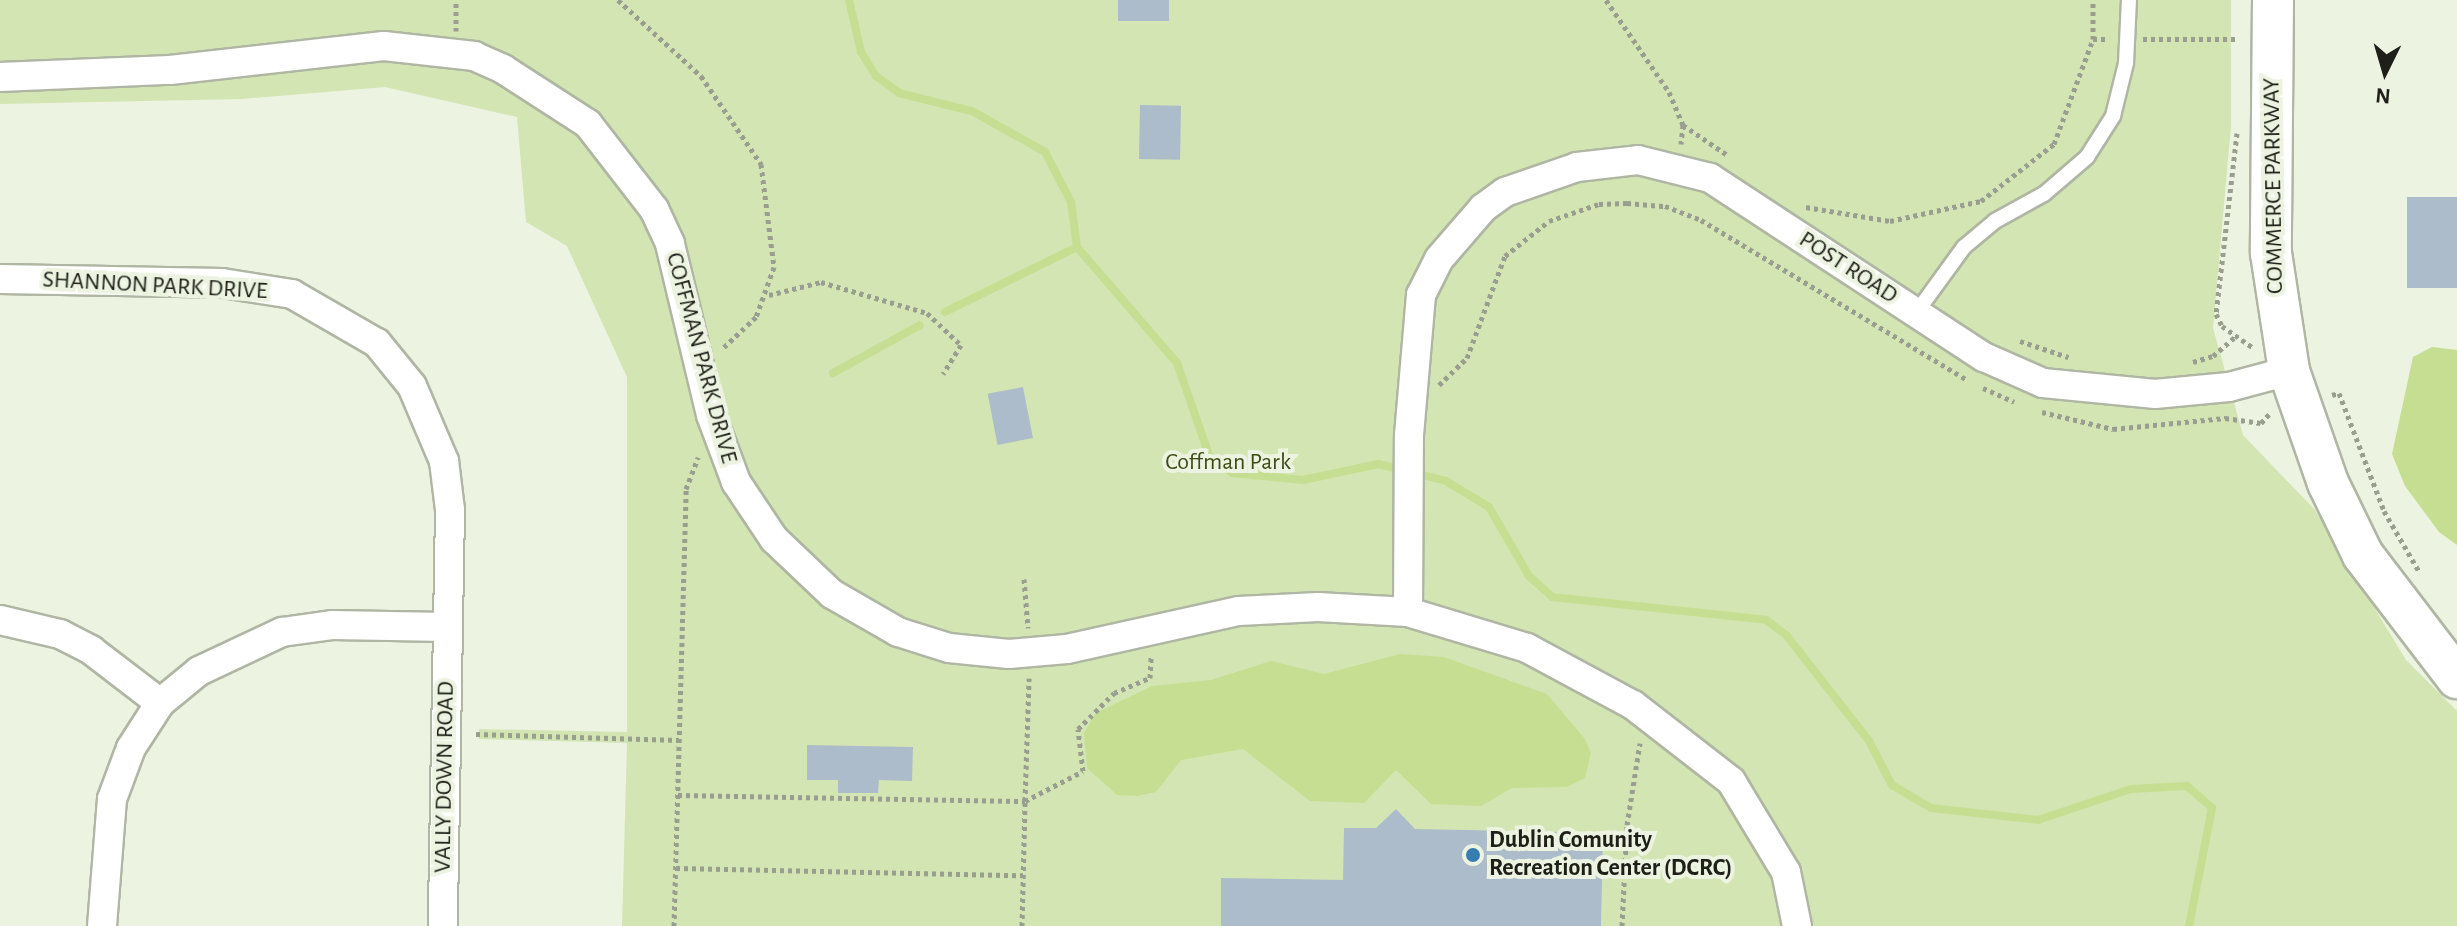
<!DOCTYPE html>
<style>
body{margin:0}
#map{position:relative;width:2457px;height:926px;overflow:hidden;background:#ecf3e0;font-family:"Alegreya Sans",sans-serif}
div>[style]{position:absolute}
.green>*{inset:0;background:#d3e5b2}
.water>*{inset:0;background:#c5de91}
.stream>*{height:8px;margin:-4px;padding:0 4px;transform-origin:4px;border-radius:4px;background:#c5de91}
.building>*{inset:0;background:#acbcca;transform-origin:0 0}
.path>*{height:5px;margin-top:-2.5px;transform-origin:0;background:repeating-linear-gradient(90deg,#999e90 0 4px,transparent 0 8px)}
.roads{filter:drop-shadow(2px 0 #afb6a3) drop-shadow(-2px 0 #afb6a3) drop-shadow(0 2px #afb6a3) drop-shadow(0 -2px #afb6a3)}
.lane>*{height:14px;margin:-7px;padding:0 7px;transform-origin:7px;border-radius:7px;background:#fff}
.street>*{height:28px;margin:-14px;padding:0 14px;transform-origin:14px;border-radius:14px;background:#fff}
.secondary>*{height:40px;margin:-20px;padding:0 20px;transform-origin:20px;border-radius:20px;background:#fff}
.dots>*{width:22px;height:22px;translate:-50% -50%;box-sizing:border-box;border:4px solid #ecf3e0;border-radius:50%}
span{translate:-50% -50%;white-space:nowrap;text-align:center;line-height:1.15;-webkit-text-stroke:8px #ecf3e0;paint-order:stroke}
.street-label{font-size:24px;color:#1d1f18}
.park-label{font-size:24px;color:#3e4d16}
.poi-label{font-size:24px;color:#1d1f18;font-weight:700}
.left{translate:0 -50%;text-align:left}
.north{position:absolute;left:2345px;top:32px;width:80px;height:80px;-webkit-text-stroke:6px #ecf3e0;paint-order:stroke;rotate:185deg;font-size:22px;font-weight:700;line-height:32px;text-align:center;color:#1d1f18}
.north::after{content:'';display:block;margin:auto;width:28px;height:36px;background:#1d1f18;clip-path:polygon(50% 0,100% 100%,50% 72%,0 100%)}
</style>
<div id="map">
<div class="green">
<i style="clip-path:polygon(0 0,2231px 0,2231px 126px,2213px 328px,2243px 435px,2315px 510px,2406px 660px,2457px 711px,2457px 926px,622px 926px,627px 743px,479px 739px,479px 729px,627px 732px,627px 377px,567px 246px,526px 222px,517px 117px,385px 87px,241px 99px,0 104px)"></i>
</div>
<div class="water">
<i style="clip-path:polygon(2432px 347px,2457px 350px,2457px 545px,2439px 532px,2405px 486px,2392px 454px,2413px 357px)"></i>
<i style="clip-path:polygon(1400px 654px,1444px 657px,1547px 694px,1585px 739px,1591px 753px,1585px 778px,1567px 787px,1512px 788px,1481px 806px,1431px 804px,1396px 770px,1364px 803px,1310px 801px,1243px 749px,1181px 760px,1156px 792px,1137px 796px,1117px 795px,1087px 768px,1084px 733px,1096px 713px,1152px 686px,1211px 680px,1271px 661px,1324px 674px)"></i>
</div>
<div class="stream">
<i style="left:849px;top:0;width:53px;rotate:77deg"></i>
<i style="left:861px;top:52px;width:28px;rotate:58deg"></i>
<i style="left:876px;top:76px;width:29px;rotate:36deg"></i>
<i style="left:899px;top:93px;width:75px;rotate:13.9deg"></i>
<i style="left:972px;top:111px;width:84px;rotate:29.3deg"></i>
<i style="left:1045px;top:152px;width:56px;rotate:62.5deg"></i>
<i style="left:1071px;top:202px;width:45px;rotate:82.4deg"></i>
<i style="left:1077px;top:247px;width:153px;rotate:49.2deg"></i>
<i style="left:1177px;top:363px;width:101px;rotate:70.8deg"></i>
<i style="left:1210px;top:458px;width:27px;rotate:34deg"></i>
<i style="left:1232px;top:473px;width:71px;rotate:5.6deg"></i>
<i style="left:1303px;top:480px;width:77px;rotate:-12deg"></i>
<i style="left:1378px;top:464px;width:70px;rotate:14deg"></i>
<i style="left:1446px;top:481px;width:50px;rotate:31.2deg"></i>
<i style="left:1489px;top:507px;width:80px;rotate:59.9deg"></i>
<i style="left:1529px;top:576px;width:31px;rotate:42deg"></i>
<i style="left:1552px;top:597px;width:215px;rotate:6.1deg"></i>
<i style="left:1766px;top:620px;width:26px;rotate:37deg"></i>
<i style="left:1787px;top:636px;width:133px;rotate:52deg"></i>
<i style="left:1869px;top:741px;width:50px;rotate:62.4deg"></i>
<i style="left:1892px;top:785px;width:45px;rotate:30.5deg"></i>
<i style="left:1931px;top:808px;width:108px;rotate:6.4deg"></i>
<i style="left:2038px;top:820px;width:98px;rotate:-18.4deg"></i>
<i style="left:2131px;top:789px;width:56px;rotate:-3.1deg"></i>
<i style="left:2187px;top:786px;width:33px;rotate:41deg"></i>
<i style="left:2212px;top:808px;width:120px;rotate:101deg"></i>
<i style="left:945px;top:312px;width:147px;rotate:-26.2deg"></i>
<i style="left:833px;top:373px;width:99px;rotate:-28.9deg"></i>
</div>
<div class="building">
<i style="left:1118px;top:0;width:51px;height:21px"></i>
<i style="left:1140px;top:105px;width:41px;height:54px;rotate:1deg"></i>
<i style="left:2407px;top:197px;width:50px;height:91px"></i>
<i style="left:1023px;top:387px;width:52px;height:36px;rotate:79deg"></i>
<i style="clip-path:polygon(807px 745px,913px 747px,912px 781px,879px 780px,878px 793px,838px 793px,838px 780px,807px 780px)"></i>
<i style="clip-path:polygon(1396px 809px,1415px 829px,1603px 833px,1601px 926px,1221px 926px,1221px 878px,1343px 880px,1344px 828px,1376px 828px)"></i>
</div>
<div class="path">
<i style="left:618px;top:0;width:113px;rotate:42.5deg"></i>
<i style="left:701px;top:76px;width:107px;rotate:55.7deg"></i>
<i style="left:761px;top:164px;width:104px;rotate:82.8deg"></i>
<i style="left:774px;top:267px;width:53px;rotate:109.8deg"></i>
<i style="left:756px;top:317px;width:48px;rotate:136.7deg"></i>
<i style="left:1606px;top:0;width:112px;rotate:55.6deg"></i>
<i style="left:1669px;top:92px;width:36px;rotate:67deg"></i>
<i style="left:1683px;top:125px;width:19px;rotate:96deg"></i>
<i style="left:456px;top:31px;width:31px;rotate:-90deg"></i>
<i style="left:2093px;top:39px;width:39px;rotate:-90deg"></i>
<i style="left:2143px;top:39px;width:96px"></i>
<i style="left:1683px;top:125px;width:52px;rotate:34deg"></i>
<i style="left:2237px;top:133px;width:182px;rotate:96.6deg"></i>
<i style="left:2216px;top:314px;width:13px;rotate:63deg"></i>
<i style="left:2222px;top:326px;width:38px;rotate:35deg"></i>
<i style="left:1806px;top:207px;width:85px;rotate:9.5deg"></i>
<i style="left:1890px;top:221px;width:93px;rotate:-12.4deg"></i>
<i style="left:1981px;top:201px;width:93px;rotate:-38deg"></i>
<i style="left:2054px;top:144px;width:112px;rotate:-69.6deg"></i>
<i style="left:2093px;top:39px;width:16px"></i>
<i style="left:769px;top:295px;width:54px;rotate:-14deg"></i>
<i style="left:821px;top:282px;width:110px;rotate:16.3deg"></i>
<i style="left:927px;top:313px;width:47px;rotate:43.3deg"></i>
<i style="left:961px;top:345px;width:34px;rotate:122deg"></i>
<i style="left:2020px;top:341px;width:51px;rotate:18.4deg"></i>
<i style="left:2193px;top:362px;width:21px;rotate:-17deg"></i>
<i style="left:2213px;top:356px;width:30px;rotate:-41deg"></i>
<i style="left:1439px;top:385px;width:39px;rotate:-44deg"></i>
<i style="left:1467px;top:358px;width:109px;rotate:-69.6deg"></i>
<i style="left:1505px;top:256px;width:56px;rotate:-38.5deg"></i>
<i style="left:1549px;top:221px;width:53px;rotate:-18.8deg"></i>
<i style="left:1599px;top:204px;width:28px;rotate:-2deg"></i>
<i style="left:1627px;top:203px;width:38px;rotate:5deg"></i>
<i style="left:1665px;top:206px;width:39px;rotate:21deg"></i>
<i style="left:1701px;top:220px;width:310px;rotate:31deg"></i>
<i style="left:1983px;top:388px;width:34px;rotate:24deg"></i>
<i style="left:2332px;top:395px;width:7px;rotate:-16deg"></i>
<i style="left:2339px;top:393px;width:126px;rotate:69.1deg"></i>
<i style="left:2384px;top:511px;width:72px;rotate:59.9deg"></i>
<i style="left:2042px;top:412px;width:73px;rotate:13.5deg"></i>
<i style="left:2113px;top:429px;width:113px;rotate:-5.6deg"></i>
<i style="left:2225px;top:418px;width:36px;rotate:8deg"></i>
<i style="left:2261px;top:423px;width:12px;rotate:-48deg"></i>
<i style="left:1024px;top:579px;width:49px;rotate:85.3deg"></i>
<i style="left:476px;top:734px;width:203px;rotate:1.7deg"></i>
<i style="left:678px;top:795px;width:347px;rotate:1deg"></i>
<i style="left:1025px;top:801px;width:123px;rotate:-88.1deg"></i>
<i style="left:676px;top:868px;width:347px;rotate:1.2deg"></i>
<i style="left:674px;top:926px;width:437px;rotate:-88.4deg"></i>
<i style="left:686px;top:489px;width:34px;rotate:-69deg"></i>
<i style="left:1022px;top:926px;width:125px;rotate:-88.6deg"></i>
<i style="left:1025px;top:801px;width:65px;rotate:-27.3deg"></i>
<i style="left:1083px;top:771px;width:42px;rotate:-96.8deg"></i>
<i style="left:1078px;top:729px;width:51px;rotate:-45deg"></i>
<i style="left:1114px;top:693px;width:39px;rotate:-23deg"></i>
<i style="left:1150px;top:678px;width:21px;rotate:-87deg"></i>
<i style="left:1622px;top:926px;width:101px;rotate:-87.2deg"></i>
<i style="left:1627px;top:825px;width:83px;rotate:-81deg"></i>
</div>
<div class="roads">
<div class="lane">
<i style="left:1916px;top:313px;width:82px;rotate:-54deg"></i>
<i style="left:1964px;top:247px;width:40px;rotate:-40deg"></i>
<i style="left:1995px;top:221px;width:56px;rotate:-28.9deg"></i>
<i style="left:2044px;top:194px;width:57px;rotate:-40.7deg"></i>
<i style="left:2087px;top:157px;width:49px;rotate:-57.6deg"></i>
<i style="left:2113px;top:116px;width:55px;rotate:-76.2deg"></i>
<i style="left:2126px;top:63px;width:63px;rotate:-87.3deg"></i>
</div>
<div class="street">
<i style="left:0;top:77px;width:170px;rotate:-2.4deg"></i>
<i style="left:170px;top:70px;width:215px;rotate:-6.4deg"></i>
<i style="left:384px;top:46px;width:91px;rotate:6.3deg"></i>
<i style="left:474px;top:56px;width:32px;rotate:24deg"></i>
<i style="left:503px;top:69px;width:101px;rotate:32.9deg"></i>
<i style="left:588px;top:124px;width:108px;rotate:52.2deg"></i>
<i style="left:654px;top:209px;width:38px;rotate:65deg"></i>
<i style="left:670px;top:244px;width:176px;rotate:76.5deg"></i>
<i style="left:711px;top:415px;width:72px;rotate:69.5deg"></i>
<i style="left:736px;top:482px;width:69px;rotate:56.3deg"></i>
<i style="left:774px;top:539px;width:80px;rotate:43.5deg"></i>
<i style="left:832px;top:594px;width:76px;rotate:29.9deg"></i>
<i style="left:898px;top:632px;width:53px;rotate:17.4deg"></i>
<i style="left:949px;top:648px;width:60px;rotate:5.7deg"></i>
<i style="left:1009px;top:654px;width:58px;rotate:-4.9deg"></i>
<i style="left:1067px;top:649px;width:176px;rotate:-12.5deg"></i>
<i style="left:1239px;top:611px;width:79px;rotate:-2.9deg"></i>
<i style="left:1318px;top:607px;width:90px;rotate:3.2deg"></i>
<i style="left:1408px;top:612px;width:124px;rotate:16.8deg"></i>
<i style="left:1527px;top:648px;width:120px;rotate:28.3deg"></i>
<i style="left:1633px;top:705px;width:124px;rotate:37.8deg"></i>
<i style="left:1731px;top:781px;width:106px;rotate:58.9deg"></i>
<i style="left:1786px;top:872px;width:55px;rotate:78.5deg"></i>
<i style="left:0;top:279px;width:222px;rotate:1deg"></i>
<i style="left:222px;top:283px;width:71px;rotate:8.9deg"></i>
<i style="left:292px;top:294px;width:98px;rotate:30deg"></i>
<i style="left:377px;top:343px;width:55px;rotate:50.9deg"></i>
<i style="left:412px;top:386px;width:82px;rotate:66.9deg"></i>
<i style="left:444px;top:461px;width:49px;rotate:83deg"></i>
<i style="left:450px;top:510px;width:416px;rotate:91deg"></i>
<i style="left:1408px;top:612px;width:177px;rotate:-89.7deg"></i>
<i style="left:1409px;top:435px;width:141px;rotate:-85.1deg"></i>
<i style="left:1421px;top:295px;width:40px;rotate:-63.4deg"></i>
<i style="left:1439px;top:259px;width:67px;rotate:-49.2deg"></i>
<i style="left:1483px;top:208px;width:27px;rotate:-36deg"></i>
<i style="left:1505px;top:192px;width:76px;rotate:-19.1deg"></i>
<i style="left:1577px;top:167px;width:61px;rotate:-6.5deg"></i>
<i style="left:1638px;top:160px;width:74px;rotate:14deg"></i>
<i style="left:1710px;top:178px;width:327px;rotate:33.2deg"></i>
<i style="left:1984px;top:357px;width:64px;rotate:23.8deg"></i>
<i style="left:2043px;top:383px;width:113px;rotate:5.6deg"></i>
<i style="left:2155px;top:394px;width:74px;rotate:-5.4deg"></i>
<i style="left:2229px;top:387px;width:62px;rotate:-14.9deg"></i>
<i style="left:0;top:620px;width:62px;rotate:13.1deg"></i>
<i style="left:60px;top:634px;width:35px;rotate:27deg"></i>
<i style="left:91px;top:650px;width:87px;rotate:37.5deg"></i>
<i style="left:102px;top:926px;width:127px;rotate:-85.5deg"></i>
<i style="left:112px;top:799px;width:54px;rotate:-69.6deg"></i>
<i style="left:131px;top:748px;width:54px;rotate:-57.2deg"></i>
<i style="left:160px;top:703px;width:50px;rotate:-39.4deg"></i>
<i style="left:199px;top:671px;width:92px;rotate:-25.2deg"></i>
<i style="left:282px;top:632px;width:50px;rotate:-8deg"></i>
<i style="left:332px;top:625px;width:116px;rotate:1deg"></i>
</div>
<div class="secondary">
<i style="left:2273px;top:0;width:253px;rotate:90.5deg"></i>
<i style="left:2271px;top:253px;width:119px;rotate:81.3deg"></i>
<i style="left:2289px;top:371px;width:119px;rotate:70.8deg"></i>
<i style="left:2328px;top:483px;width:80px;rotate:64.1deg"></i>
<i style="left:2363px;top:555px;width:155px;rotate:52.6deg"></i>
</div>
</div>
<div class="dots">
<i style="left:1473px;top:855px;background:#367eb2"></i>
</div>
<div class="street-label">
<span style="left:2274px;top:186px;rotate:-91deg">COMMERCE PARKWAY</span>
<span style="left:1848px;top:268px;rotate:33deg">POST ROAD</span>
<span style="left:155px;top:286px;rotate:3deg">SHANNON PARK DRIVE</span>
<span style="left:701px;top:358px;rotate:75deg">COFFMAN PARK DRIVE</span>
<span style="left:445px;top:777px;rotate:-89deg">VALLY DOWN ROAD</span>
</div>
<div class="park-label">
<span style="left:1228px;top:463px">Coffman Park</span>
</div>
<div class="poi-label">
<span class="left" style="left:1489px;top:855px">Dublin Comunity<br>Recreation Center (DCRC)</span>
</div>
<div class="north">N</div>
</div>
